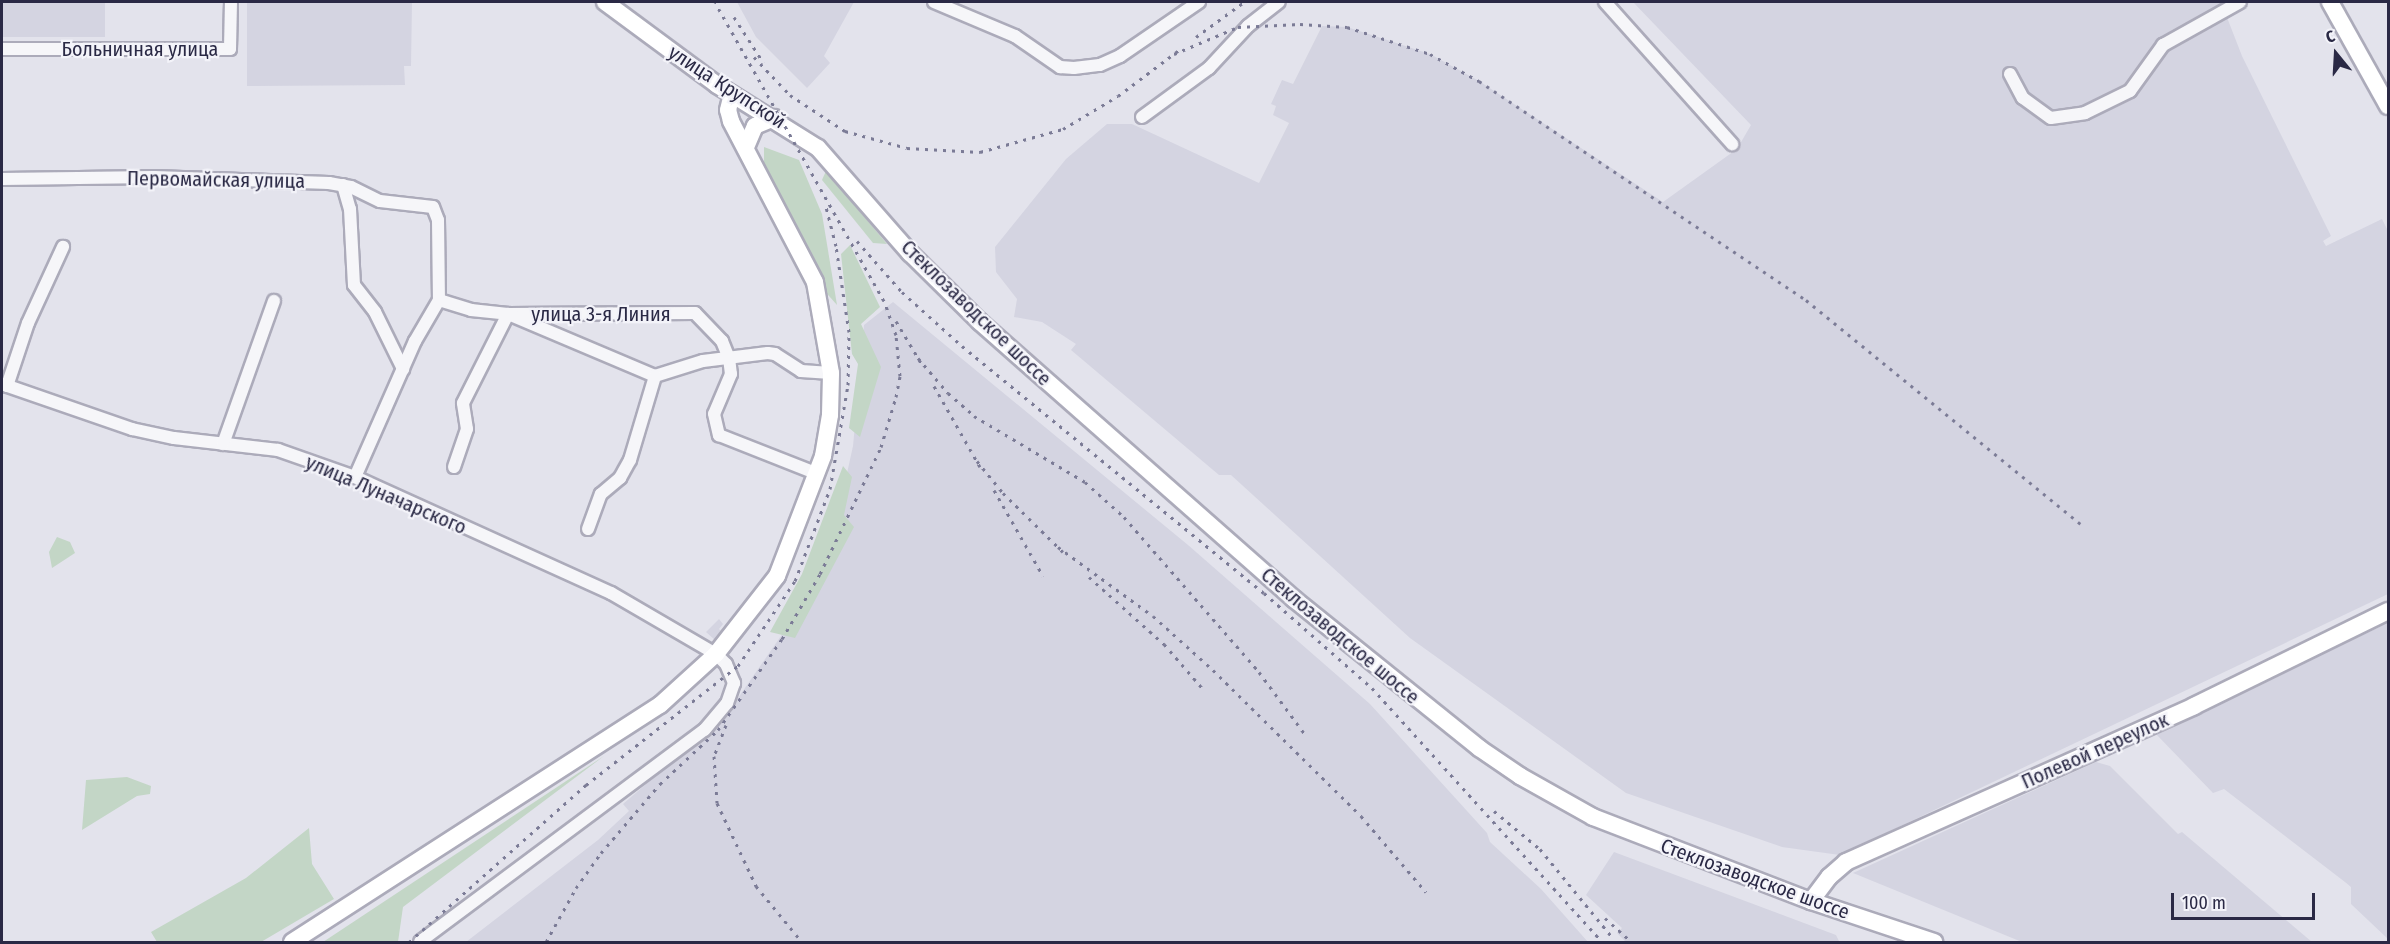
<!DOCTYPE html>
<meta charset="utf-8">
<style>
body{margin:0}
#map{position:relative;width:2390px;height:944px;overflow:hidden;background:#e3e3ec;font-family:"Fira Sans Condensed",sans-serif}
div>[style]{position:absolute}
.built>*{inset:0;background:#d4d4e1;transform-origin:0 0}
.green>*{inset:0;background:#c3d6c6}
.roads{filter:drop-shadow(2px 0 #acabba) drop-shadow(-2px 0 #acabba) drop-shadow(0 2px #acabba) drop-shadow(0 -2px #acabba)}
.street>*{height:12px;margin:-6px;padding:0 6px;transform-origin:6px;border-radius:6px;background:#f6f6f9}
.secondary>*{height:16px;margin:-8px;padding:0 8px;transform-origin:8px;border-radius:8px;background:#fff}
.rail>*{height:3px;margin-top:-1.5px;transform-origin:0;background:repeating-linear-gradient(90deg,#7b7b96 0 3px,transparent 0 9px)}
span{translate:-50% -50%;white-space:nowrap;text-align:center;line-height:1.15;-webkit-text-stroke:4.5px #f3f3f9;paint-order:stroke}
.street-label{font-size:20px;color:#2a2945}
.frame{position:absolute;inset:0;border:3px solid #2a2945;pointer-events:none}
.north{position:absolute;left:2306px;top:24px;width:60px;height:60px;-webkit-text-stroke:4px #f3f3f9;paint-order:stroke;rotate:342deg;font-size:16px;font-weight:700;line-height:24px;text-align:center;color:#2a2945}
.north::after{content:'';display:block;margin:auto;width:21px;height:27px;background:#2a2945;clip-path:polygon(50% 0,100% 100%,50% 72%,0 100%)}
.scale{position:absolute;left:2171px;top:893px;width:144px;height:27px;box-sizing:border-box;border:3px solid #2a2945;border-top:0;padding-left:8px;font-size:18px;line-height:21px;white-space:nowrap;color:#2a2945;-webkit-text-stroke:4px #f3f3f9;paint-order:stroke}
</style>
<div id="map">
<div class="built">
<i style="left:2px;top:2px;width:103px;height:35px"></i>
<i style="clip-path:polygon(247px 2px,412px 2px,411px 66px,404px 66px,405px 85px,247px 86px)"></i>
<i style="clip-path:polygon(737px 2px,854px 2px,824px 56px,830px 63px,807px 88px,756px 37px)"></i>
<i style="clip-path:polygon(1633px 2px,2221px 2px,2242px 56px,2331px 236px,2323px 241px,2326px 246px,2382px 219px,2388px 231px,2388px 594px,1840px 855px,1782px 847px,1626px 793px,1410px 638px,1231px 475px,1219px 475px,1071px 350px,1076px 344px,1042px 322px,1014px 317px,1017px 299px,996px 272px,995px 247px,1066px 159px,1107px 124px,1132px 124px,1259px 183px,1289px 123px,1273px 115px,1276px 106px,1271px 104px,1282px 80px,1293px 84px,1322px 26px,1347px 27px,1430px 54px,1479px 81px,1663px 202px,1737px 149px,1751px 125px)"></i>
<i style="clip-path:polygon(893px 302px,1188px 545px,1370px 704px,1487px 833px,1490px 842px,1541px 889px,1588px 942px,466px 942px,598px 840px,629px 811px,623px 804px,727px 714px,783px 633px,840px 505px,853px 446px,864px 325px)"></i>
<i style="clip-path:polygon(719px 619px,723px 624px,719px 629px,723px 633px,716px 641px,706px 632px)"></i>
<i style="clip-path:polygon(2388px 623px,2388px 939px,2351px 904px,2351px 887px,2345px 882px,2224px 789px,2213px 793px,2155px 733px)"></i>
<i style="clip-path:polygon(2096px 762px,2110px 766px,2178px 834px,2182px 832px,2312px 942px,2022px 942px,1853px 873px)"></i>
<i style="clip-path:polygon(1614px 852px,1836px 935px,1839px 941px,1626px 942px,1617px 933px,1622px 928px,1586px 895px)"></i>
</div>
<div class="green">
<i style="clip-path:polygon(764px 147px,799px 160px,822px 214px,837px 305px,821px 287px,764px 164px)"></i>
<i style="clip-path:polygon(826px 171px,887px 244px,873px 243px,822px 180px)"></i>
<i style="clip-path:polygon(850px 245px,880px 307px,861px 324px,881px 367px,860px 437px,849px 428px,858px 364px,852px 354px,841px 254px)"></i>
<i style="clip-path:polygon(843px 466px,852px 477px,844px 515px,854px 527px,795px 638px,770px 632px,802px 574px)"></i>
<i style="clip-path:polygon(57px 537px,70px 542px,75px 553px,52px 568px,49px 552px)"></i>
<i style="clip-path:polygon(604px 756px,403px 907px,398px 942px,323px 942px)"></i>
<i style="clip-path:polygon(127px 777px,151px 786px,150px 794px,137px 796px,82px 830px,86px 780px)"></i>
<i style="clip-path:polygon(309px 828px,312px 864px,334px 899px,261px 942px,157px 942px,151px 932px,246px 878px)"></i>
</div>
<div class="roads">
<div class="street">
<i style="left:934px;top:2px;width:88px;rotate:22.8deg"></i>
<i style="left:1015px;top:36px;width:55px;rotate:34.6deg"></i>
<i style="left:1060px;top:67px;width:14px;rotate:4deg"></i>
<i style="left:1074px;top:68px;width:26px;rotate:-7deg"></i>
<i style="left:1100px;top:65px;width:22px;rotate:-24deg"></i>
<i style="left:1120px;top:56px;width:96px;rotate:-34.4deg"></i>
<i style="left:1605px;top:2px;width:191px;rotate:48.2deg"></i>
<i style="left:2px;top:49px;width:228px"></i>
<i style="left:230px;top:49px;width:47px;rotate:-88.8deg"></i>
<i style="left:2010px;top:74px;width:27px;rotate:62deg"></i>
<i style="left:2023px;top:98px;width:34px;rotate:36deg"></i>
<i style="left:2051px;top:118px;width:34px;rotate:-8deg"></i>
<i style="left:2085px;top:113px;width:50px;rotate:-26.1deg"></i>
<i style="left:2130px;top:91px;width:57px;rotate:-54.3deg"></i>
<i style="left:2163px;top:45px;width:88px;rotate:-29.2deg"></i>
<i style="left:1142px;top:117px;width:83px;rotate:-36.2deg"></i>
<i style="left:1209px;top:68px;width:57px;rotate:-47.1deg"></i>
<i style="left:1248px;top:26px;width:39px;rotate:-38deg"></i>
<i style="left:2px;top:179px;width:152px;rotate:-0.8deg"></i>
<i style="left:154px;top:177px;width:175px;rotate:2deg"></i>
<i style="left:329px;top:183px;width:22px;rotate:10deg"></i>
<i style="left:351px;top:187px;width:32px;rotate:26deg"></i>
<i style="left:380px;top:201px;width:53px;rotate:6.5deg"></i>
<i style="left:433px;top:207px;width:14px;rotate:69deg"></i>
<i style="left:438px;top:220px;width:80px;rotate:89.3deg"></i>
<i style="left:439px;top:300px;width:48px;rotate:120.3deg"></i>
<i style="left:415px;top:341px;width:149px;rotate:113.8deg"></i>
<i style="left:343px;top:185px;width:25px;rotate:74deg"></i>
<i style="left:350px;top:209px;width:76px;rotate:87deg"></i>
<i style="left:354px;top:285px;width:34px;rotate:52deg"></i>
<i style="left:375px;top:312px;width:64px;rotate:63.8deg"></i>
<i style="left:439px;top:300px;width:34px;rotate:17deg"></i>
<i style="left:471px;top:310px;width:37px;rotate:6deg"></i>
<i style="left:508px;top:314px;width:187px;rotate:-0.3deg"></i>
<i style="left:695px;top:313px;width:39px;rotate:46deg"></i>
<i style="left:722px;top:341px;width:18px;rotate:68deg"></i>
<i style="left:729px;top:358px;width:16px;rotate:83deg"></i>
<i style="left:731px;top:374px;width:43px;rotate:113deg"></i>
<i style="left:714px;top:414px;width:22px;rotate:77deg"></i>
<i style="left:719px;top:435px;width:106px;rotate:21.5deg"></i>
<i style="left:513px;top:316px;width:154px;rotate:22.9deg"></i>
<i style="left:655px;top:376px;width:50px;rotate:-17.4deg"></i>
<i style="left:703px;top:361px;width:65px;rotate:-7deg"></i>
<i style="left:768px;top:353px;width:7px;rotate:8deg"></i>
<i style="left:775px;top:354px;width:31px;rotate:33deg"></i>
<i style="left:801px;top:371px;width:30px;rotate:4deg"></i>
<i style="left:2px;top:384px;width:138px;rotate:19.1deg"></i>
<i style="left:132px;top:429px;width:43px;rotate:12.1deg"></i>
<i style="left:174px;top:438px;width:105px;rotate:6.6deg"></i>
<i style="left:278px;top:450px;width:82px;rotate:19.3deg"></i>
<i style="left:355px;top:477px;width:281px;rotate:24.4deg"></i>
<i style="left:611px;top:593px;width:121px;rotate:30.2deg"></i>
<i style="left:716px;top:654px;width:14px;rotate:45deg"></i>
<i style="left:726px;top:664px;width:21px;rotate:67deg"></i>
<i style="left:734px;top:683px;width:21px;rotate:109deg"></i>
<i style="left:727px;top:703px;width:35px;rotate:130deg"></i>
<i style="left:704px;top:730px;width:354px;rotate:143.3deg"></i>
<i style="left:7px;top:386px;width:66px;rotate:-71.6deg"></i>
<i style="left:28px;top:323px;width:84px;rotate:-65.3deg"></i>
<i style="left:223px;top:444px;width:152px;rotate:-70.4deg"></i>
<i style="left:454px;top:467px;width:40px;rotate:-71.1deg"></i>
<i style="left:467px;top:429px;width:26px;rotate:-99deg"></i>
<i style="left:463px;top:403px;width:100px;rotate:-63.2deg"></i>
<i style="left:588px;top:529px;width:37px;rotate:-70deg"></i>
<i style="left:601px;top:494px;width:25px;rotate:-40deg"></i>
<i style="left:620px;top:478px;width:21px;rotate:-61deg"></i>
<i style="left:630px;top:460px;width:88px;rotate:-73.4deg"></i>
</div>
<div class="secondary">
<i style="left:605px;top:2px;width:139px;rotate:36.5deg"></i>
<i style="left:717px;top:85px;width:119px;rotate:32deg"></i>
<i style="left:818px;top:148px;width:140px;rotate:48.8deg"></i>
<i style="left:910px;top:253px;width:98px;rotate:44.6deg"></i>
<i style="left:980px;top:322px;width:419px;rotate:41.4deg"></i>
<i style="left:1294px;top:599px;width:238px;rotate:38.8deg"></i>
<i style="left:1479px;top:748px;width:50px;rotate:34.3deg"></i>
<i style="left:1520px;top:776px;width:84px;rotate:29.3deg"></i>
<i style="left:1593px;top:817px;width:234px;rotate:21.1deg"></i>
<i style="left:1811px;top:901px;width:130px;rotate:18.4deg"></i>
<i style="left:2330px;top:2px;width:119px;rotate:60.9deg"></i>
<i style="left:746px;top:147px;width:23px;rotate:-67deg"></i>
<i style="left:755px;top:126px;width:21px;rotate:-23deg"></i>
<i style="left:1811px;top:901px;width:30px;rotate:-53deg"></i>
<i style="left:1829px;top:877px;width:23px;rotate:-41deg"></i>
<i style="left:1846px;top:862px;width:381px;rotate:-24.1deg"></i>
<i style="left:2194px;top:706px;width:216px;rotate:-26.1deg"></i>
<i style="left:292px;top:942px;width:438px;rotate:-32.8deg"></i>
<i style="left:660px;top:705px;width:76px;rotate:-42.3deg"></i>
<i style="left:716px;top:654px;width:99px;rotate:-52deg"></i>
<i style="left:777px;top:576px;width:129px;rotate:-69deg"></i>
<i style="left:823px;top:456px;width:42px;rotate:-80.3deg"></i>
<i style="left:830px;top:415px;width:42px;rotate:-88.6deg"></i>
<i style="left:831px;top:373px;width:92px;rotate:-100deg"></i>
<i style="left:815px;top:282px;width:182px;rotate:-117.6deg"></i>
<i style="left:731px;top:121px;width:11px;rotate:-105deg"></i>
<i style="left:728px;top:110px;width:16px;rotate:-76deg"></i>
</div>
</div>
<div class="rail">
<i style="left:734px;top:17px;width:54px;rotate:57.2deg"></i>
<i style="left:1196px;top:37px;width:59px;rotate:-36.1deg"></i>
<i style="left:1174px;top:54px;width:69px;rotate:-22.9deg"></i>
<i style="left:1238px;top:27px;width:62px;rotate:-2.8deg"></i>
<i style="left:1300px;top:24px;width:47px;rotate:3.7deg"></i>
<i style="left:1347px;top:27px;width:87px;rotate:18deg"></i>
<i style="left:1430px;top:54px;width:56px;rotate:28.9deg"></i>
<i style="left:1479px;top:81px;width:394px;rotate:33.8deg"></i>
<i style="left:1806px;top:300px;width:355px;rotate:39.2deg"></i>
<i style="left:754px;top:57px;width:52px;rotate:46.5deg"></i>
<i style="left:790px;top:95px;width:66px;rotate:33.2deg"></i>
<i style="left:845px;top:131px;width:64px;rotate:15.3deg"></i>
<i style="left:907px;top:148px;width:73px;rotate:3.1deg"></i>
<i style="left:980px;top:152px;width:86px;rotate:-15.5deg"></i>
<i style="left:1063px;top:129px;width:64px;rotate:-31deg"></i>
<i style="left:1118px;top:96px;width:76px;rotate:-37deg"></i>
<i style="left:857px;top:241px;width:68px;rotate:48.6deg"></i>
<i style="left:902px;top:292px;width:81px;rotate:42deg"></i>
<i style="left:962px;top:346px;width:390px;rotate:39.3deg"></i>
<i style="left:1264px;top:593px;width:144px;rotate:41.3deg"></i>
<i style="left:1372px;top:688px;width:343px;rotate:47.8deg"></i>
<i style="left:896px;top:321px;width:49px;rotate:59.2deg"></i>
<i style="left:918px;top:358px;width:46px;rotate:49.4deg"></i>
<i style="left:948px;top:393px;width:35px;rotate:41deg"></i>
<i style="left:974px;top:416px;width:129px;rotate:30.7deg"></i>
<i style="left:1085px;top:482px;width:52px;rotate:41.9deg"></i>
<i style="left:1124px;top:517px;width:206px;rotate:48.9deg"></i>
<i style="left:1259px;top:672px;width:76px;rotate:53.6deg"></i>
<i style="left:934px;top:386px;width:93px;rotate:60.4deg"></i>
<i style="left:977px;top:461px;width:41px;rotate:50.9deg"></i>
<i style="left:1003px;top:493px;width:84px;rotate:44.5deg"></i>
<i style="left:994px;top:490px;width:99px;rotate:60.3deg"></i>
<i style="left:1058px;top:547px;width:117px;rotate:36deg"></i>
<i style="left:1153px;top:616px;width:81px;rotate:42deg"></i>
<i style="left:1213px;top:670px;width:208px;rotate:44.6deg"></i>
<i style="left:1361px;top:816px;width:100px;rotate:49.5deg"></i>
<i style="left:1089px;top:577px;width:101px;rotate:41.8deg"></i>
<i style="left:1164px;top:644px;width:60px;rotate:49.1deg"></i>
<i style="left:726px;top:725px;width:33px;rotate:111deg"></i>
<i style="left:714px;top:756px;width:47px;rotate:86.3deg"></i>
<i style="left:717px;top:803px;width:92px;rotate:64.8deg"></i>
<i style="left:756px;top:886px;width:72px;rotate:50.6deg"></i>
<i style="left:1494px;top:811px;width:60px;rotate:39.6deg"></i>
<i style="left:1540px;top:849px;width:114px;rotate:50.7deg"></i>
<i style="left:1605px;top:918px;width:36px;rotate:42deg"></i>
<i style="left:409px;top:942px;width:237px;rotate:-41.6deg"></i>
<i style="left:586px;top:785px;width:193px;rotate:-38.1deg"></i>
<i style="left:738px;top:666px;width:102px;rotate:-56.2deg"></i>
<i style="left:795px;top:581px;width:98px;rotate:-69.2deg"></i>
<i style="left:830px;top:489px;width:106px;rotate:-80.2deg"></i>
<i style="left:848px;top:385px;width:53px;rotate:-88.9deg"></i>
<i style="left:849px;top:332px;width:87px;rotate:-98.6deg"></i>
<i style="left:836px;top:246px;width:44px;rotate:-104.3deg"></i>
<i style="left:546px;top:942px;width:62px;rotate:-60.9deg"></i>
<i style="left:576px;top:888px;width:43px;rotate:-54.5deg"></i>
<i style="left:601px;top:853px;width:91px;rotate:-49.5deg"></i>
<i style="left:660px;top:784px;width:79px;rotate:-43deg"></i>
<i style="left:718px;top:730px;width:111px;rotate:-54.9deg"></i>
<i style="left:782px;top:639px;width:75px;rotate:-59.7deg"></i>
<i style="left:820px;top:574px;width:141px;rotate:-64.3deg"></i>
<i style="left:881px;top:447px;width:52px;rotate:-73.3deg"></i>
<i style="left:896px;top:397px;width:21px;rotate:-79deg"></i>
<i style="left:900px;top:376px;width:41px;rotate:-95.6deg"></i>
<i style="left:896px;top:335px;width:36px;rotate:-109deg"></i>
<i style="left:884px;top:301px;width:343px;rotate:-119.5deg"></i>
</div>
<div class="street-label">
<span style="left:140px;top:49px">Больничная улица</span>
<span style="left:727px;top:87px;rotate:33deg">улица Крупской</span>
<span style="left:216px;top:180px;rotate:1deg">Первомайская улица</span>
<span style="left:976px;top:313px;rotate:44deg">Стеклозаводское шоссе</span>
<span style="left:601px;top:314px">улица 3-я Линия</span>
<span style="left:386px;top:495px;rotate:23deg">улица Луначарского</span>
<span style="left:1340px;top:636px;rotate:40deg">Стеклозаводское шоссе</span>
<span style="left:2095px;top:751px;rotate:-24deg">Полевой переулок</span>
<span style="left:1755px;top:879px;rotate:20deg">Стеклозаводское шоссе</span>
</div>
<div class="frame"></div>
<div class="north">С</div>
<div class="scale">100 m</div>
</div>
